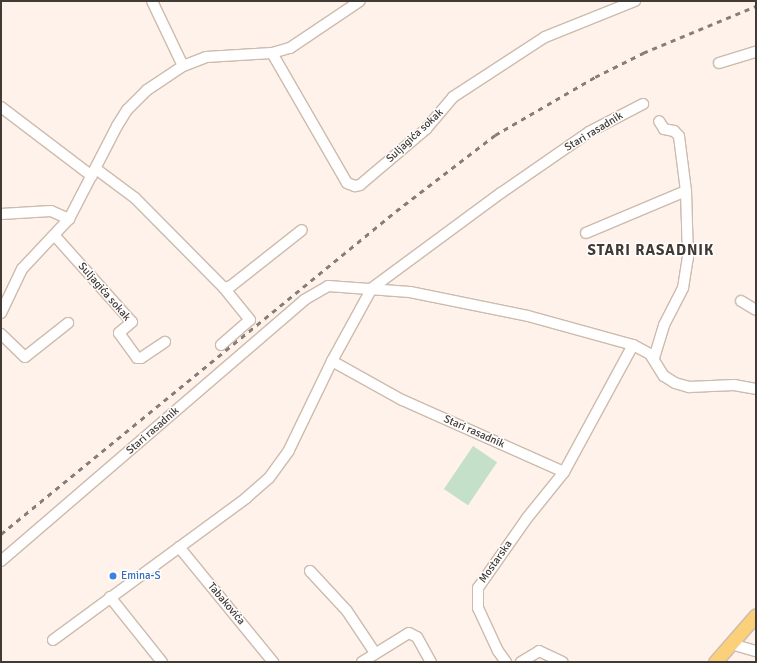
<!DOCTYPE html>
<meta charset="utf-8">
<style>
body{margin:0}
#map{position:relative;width:757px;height:663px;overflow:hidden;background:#fef2ea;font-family:Signika,sans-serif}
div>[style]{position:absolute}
.green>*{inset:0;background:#c5e0c8;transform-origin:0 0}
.roads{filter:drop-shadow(1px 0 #cdbbad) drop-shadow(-1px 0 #cdbbad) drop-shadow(0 1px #cdbbad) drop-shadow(0 -1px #cdbbad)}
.minor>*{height:10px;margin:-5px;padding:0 5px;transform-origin:5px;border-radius:5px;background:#fff}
.major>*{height:13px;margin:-6.5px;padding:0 6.5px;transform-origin:6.5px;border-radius:6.5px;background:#fbd07b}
.rail>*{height:2.5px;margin-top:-1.25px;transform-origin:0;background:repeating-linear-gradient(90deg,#877d77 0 5px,transparent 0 10px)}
.dots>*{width:11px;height:11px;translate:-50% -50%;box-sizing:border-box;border:2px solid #fff;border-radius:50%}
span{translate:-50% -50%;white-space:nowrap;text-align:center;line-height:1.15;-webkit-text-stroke:3px #fff;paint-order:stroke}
.street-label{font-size:11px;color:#423a35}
.shop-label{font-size:11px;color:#366cbe}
.left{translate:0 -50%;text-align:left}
.district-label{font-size:15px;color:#423a35;font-weight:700;letter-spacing:1px}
.frame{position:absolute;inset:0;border:2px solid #423a35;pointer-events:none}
</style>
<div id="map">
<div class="green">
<i style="left:473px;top:446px;width:29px;height:52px;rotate:34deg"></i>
</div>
<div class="roads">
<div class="minor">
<i style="left:152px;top:1px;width:72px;rotate:64.5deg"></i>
<i style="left:272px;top:53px;width:150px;rotate:60deg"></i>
<i style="left:347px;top:183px;width:9px;rotate:21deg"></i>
<i style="left:355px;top:186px;width:5px;rotate:-11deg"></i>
<i style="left:360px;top:185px;width:87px;rotate:-40.3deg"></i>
<i style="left:426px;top:129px;width:42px;rotate:-49.8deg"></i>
<i style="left:453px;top:97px;width:110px;rotate:-33.1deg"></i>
<i style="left:545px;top:37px;width:97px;rotate:-21.8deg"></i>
<i style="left:719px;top:63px;width:39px;rotate:-17deg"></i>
<i style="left:1px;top:107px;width:114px;rotate:37.2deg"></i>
<i style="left:96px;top:169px;width:49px;rotate:36.6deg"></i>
<i style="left:135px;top:198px;width:127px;rotate:45.3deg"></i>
<i style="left:224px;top:288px;width:7px;rotate:-16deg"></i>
<i style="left:231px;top:286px;width:90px;rotate:-38.3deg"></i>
<i style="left:1px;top:214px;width:50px;rotate:-3.4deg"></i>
<i style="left:51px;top:211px;width:20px;rotate:24deg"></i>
<i style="left:586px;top:233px;width:108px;rotate:-22.8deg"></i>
<i style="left:55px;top:236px;width:115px;rotate:48.2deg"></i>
<i style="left:132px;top:322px;width:17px;rotate:140deg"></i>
<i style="left:119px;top:333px;width:31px;rotate:54deg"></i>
<i style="left:137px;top:358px;width:4px"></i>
<i style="left:141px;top:358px;width:29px;rotate:-34deg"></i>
<i style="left:741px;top:301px;width:17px;rotate:31deg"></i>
<i style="left:1px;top:313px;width:49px;rotate:-64.5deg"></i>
<i style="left:22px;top:269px;width:69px;rotate:-46.8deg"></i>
<i style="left:69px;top:219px;width:105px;rotate:-62.7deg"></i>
<i style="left:117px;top:126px;width:19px;rotate:-58deg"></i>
<i style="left:127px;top:110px;width:28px;rotate:-45deg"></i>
<i style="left:147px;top:90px;width:43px;rotate:-33.7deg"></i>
<i style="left:183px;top:66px;width:25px;rotate:-21deg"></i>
<i style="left:206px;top:57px;width:66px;rotate:-3.5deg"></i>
<i style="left:272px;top:53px;width:19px;rotate:-16deg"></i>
<i style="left:290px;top:48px;width:84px;rotate:-33.9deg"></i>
<i style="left:1px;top:334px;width:33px;rotate:44deg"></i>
<i style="left:25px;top:357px;width:55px;rotate:-38.3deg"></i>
<i style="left:221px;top:345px;width:38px;rotate:-41deg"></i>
<i style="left:250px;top:320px;width:41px;rotate:-129.1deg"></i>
<i style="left:633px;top:345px;width:145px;rotate:118.5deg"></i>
<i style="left:564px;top:472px;width:177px;rotate:-156deg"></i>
<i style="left:402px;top:400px;width:80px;rotate:-150.9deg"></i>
<i style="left:332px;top:361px;width:83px;rotate:-61.3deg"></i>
<i style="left:372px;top:288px;width:160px;rotate:-36.4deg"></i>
<i style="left:501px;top:193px;width:107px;rotate:-34.7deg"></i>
<i style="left:589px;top:132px;width:61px;rotate:-27.4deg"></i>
<i style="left:654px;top:358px;width:34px;rotate:-73deg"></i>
<i style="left:664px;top:325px;width:42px;rotate:-62.8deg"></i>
<i style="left:683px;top:288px;width:30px;rotate:-81deg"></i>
<i style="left:688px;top:258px;width:67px;rotate:-91.7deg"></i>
<i style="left:686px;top:191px;width:55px;rotate:-97.3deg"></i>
<i style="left:679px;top:136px;width:7px;rotate:-135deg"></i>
<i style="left:674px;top:131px;width:10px;rotate:-169deg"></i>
<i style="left:664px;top:129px;width:9px;rotate:-122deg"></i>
<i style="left:179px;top:547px;width:149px;rotate:50.7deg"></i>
<i style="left:1px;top:561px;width:400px;rotate:-40.7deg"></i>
<i style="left:304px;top:300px;width:28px;rotate:-30deg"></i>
<i style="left:328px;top:286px;width:82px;rotate:4.2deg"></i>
<i style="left:410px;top:292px;width:120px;rotate:11.5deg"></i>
<i style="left:528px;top:316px;width:109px;rotate:15.4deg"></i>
<i style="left:633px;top:345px;width:19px;rotate:28deg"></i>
<i style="left:650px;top:354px;width:26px;rotate:58deg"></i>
<i style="left:664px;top:376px;width:13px;rotate:32deg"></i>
<i style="left:675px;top:383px;width:15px;rotate:16deg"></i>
<i style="left:689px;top:387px;width:45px;rotate:-2.5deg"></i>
<i style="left:734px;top:385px;width:22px;rotate:10deg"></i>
<i style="left:310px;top:571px;width:54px;rotate:47.2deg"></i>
<i style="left:347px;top:611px;width:50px;rotate:56.3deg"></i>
<i style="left:110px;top:597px;width:83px;rotate:51.3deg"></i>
<i style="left:53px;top:640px;width:240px;rotate:-36.3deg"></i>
<i style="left:246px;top:498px;width:30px;rotate:-41deg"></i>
<i style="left:269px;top:478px;width:34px;rotate:-54deg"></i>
<i style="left:289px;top:450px;width:99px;rotate:-64.2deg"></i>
<i style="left:731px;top:644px;width:26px;rotate:16deg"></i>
<i style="left:362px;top:662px;width:55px;rotate:-31.7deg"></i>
<i style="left:409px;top:633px;width:9px;rotate:27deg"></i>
<i style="left:417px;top:637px;width:29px;rotate:61deg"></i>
<i style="left:506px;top:662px;width:14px;rotate:-126deg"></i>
<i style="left:498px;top:651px;width:47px;rotate:-114.9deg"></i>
<i style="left:478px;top:608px;width:20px;rotate:-90deg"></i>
<i style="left:478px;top:588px;width:85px;rotate:-55deg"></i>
<i style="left:527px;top:518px;width:59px;rotate:-51.2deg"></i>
<i style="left:521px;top:662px;width:21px;rotate:-31deg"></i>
<i style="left:539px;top:651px;width:26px;rotate:25deg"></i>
</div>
<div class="major">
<i style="left:715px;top:662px;width:62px;rotate:-48.9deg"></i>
</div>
</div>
<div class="rail">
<i style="left:1px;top:534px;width:510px;rotate:-39.27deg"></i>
<i style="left:396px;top:211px;width:125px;rotate:-37.5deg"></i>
<i style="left:495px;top:135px;width:116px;rotate:-30.1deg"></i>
<i style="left:595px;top:77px;width:54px;rotate:-26.6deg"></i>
<i style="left:643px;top:53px;width:122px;rotate:-22.6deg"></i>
</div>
<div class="dots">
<i style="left:113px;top:576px;background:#3f7fe0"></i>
</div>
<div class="street-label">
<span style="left:594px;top:132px;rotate:-31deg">Stari rasadnik</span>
<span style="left:415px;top:136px;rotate:-43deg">Suljagića sokak</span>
<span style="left:104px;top:292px;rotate:49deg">Suljagića sokak</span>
<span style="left:153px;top:431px;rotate:-41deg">Stari rasadnik</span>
<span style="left:474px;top:432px;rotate:24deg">Stari rasadnik</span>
<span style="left:496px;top:562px;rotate:-55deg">Mostarska</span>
<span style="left:226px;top:604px;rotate:50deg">Tabakovića</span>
</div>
<div class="shop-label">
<span class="left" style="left:121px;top:576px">Emina-S</span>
</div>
<div class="district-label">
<span style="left:651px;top:251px">STARI RASADNIK</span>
</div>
<div class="frame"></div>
</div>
